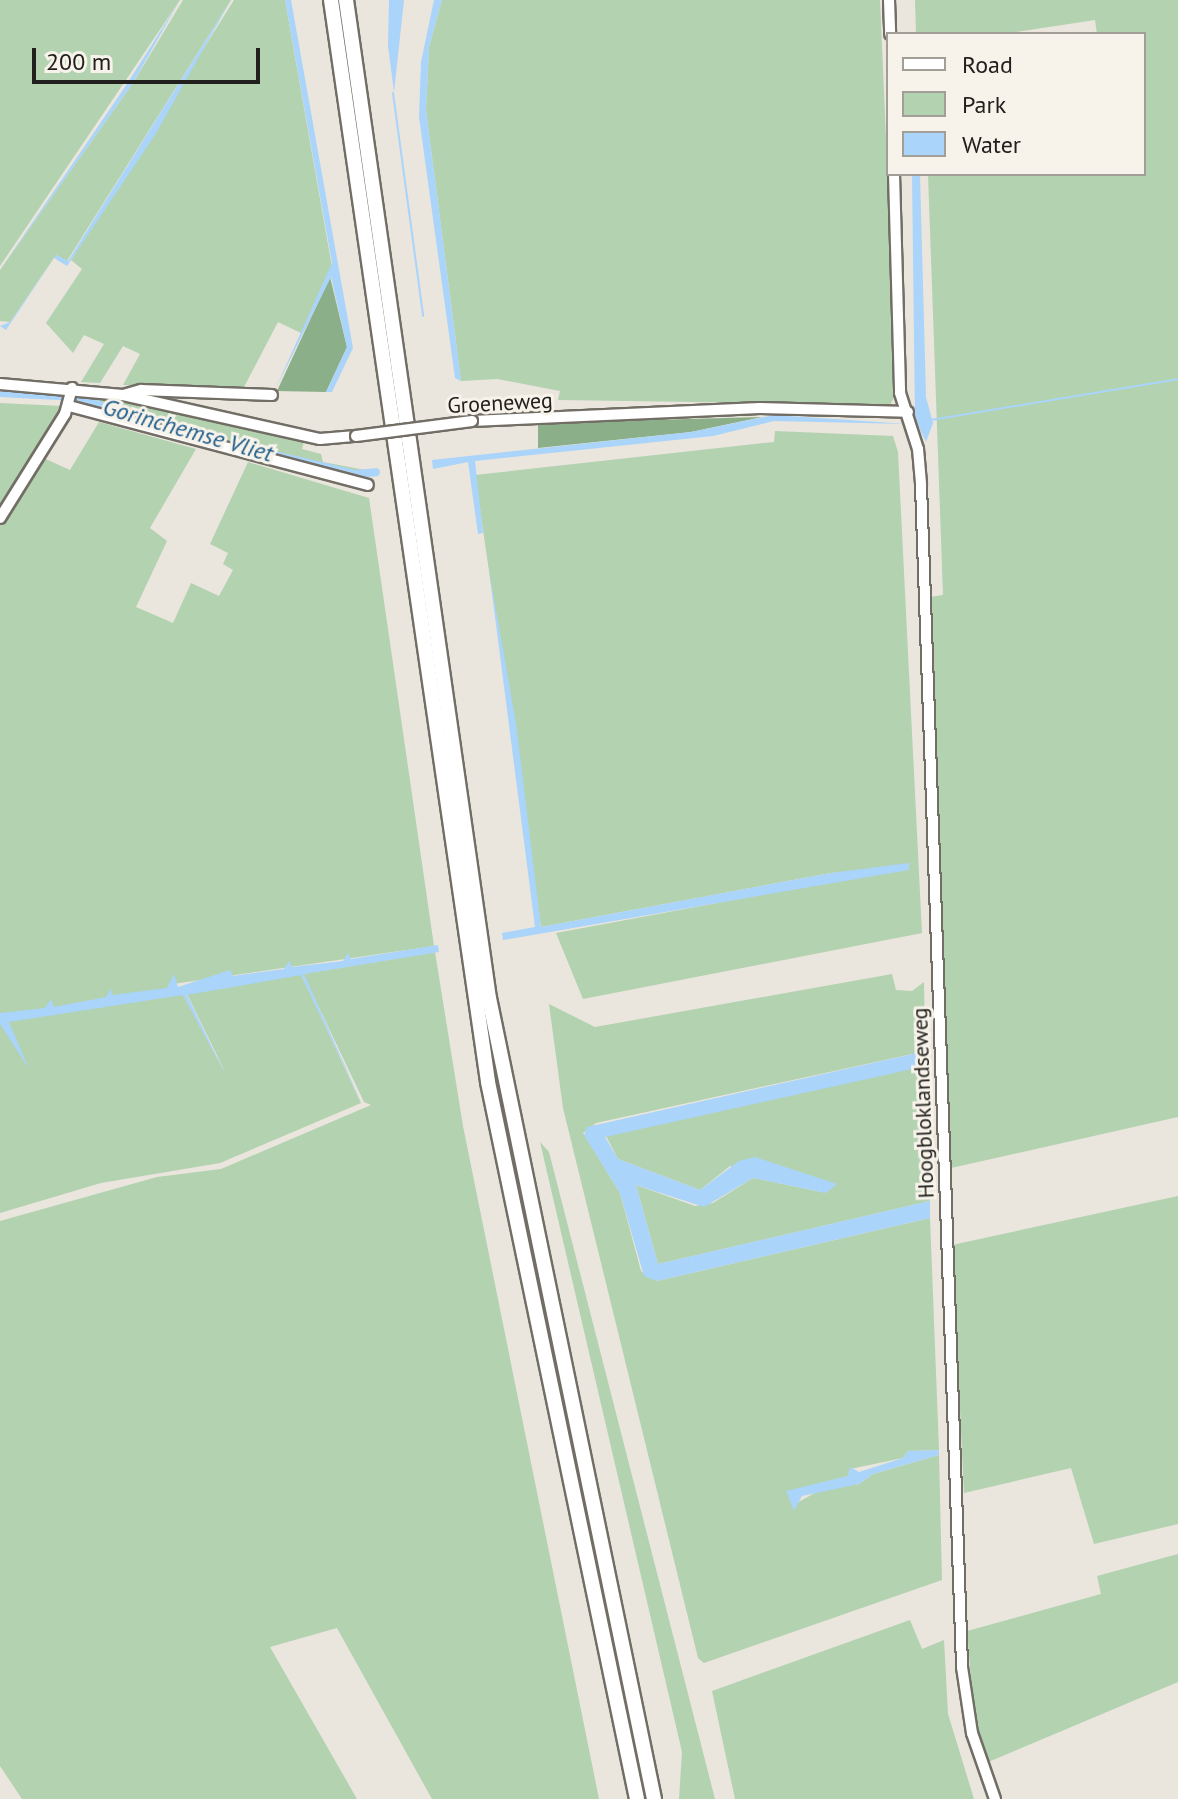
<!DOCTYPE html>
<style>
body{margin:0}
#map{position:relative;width:1178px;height:1799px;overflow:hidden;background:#eae5dd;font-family:"PT Sans",sans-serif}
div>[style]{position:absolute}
.green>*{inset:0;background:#b2d2b0}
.forest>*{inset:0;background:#8baf89}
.water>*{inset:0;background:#aad4f9}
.stream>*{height:2px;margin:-1px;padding:0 1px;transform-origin:1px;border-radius:1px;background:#aad4f9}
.canal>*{height:8px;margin:-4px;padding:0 4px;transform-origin:4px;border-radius:4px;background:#aad4f9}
.roads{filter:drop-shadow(2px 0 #726e66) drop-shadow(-2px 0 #726e66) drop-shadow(0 2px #726e66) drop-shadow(0 -2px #726e66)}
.minor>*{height:10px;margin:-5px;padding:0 5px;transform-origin:5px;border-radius:5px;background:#fff}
.highway>*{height:14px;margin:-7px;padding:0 7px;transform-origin:7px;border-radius:7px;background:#fff}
.bridges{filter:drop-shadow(2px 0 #726e66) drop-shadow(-2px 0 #726e66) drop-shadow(0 2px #726e66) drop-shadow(0 -2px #726e66)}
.minor-bridge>*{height:10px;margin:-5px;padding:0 5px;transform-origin:5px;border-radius:5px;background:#fff}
span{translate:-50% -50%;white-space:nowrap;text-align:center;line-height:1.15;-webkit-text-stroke:6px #f7f3ea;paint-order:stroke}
.street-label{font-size:22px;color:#22201d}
.water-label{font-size:24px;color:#1e5c8a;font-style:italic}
.legend{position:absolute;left:886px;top:32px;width:260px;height:144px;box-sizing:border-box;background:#f7f3ea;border:2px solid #a29f98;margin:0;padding:10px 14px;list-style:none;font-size:24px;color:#22201d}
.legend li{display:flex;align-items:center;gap:16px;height:40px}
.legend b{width:40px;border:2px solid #a29f98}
.scale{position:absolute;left:32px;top:48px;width:228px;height:36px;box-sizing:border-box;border:4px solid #22201d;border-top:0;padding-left:10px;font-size:24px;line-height:28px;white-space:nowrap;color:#22201d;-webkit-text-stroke:6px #f7f3ea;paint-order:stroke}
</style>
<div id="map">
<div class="green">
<i style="clip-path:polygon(0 0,180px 0,0 266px)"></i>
<i style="clip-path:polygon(183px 0,231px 0,67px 261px,56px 255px,10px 322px,0 321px,0 270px,133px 83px)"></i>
<i style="clip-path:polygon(234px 0,285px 0,332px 267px,301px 333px,278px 322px,243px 389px,123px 385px,140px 354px,123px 346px,100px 383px,81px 382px,104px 344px,84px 335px,73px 353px,46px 323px,82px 269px,71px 260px)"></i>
<i style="clip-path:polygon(442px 0,880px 0,897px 392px,890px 405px,558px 400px,560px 391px,497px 379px,461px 381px,426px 110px,429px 47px)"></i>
<i style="clip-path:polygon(915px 0,1178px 0,1178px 1117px,951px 1168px,930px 597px,943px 595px,928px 174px,1144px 174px,1144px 34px,1097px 34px,1095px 20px,1003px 34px,916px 34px)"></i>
<i style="clip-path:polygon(75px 392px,304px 442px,302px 449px,321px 454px,323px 462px,365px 470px,366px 482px,75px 405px)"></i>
<i style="clip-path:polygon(0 403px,61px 406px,0 507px)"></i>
<i style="clip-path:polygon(99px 422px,196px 449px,150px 528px,167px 541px,136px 607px,173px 623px,191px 583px,219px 596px,233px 570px,223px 564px,228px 553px,210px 544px,248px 462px,369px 498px,434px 946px,173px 984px,168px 991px,180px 989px,226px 1074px,187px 994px,301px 974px,361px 1103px,220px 1163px,101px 1183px,0 1213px,0 520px,39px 456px,70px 470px)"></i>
<i style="clip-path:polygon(775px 431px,893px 436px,898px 452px,922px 933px,583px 999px,556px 933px,910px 867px,831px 873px,541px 927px,475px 475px,774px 442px)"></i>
<i style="clip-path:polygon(435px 952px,463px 1126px,599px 1799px,432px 1799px,337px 1628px,270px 1647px,357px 1799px,22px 1799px,0 1766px,0 1221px,157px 1177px,221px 1169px,371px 1105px,364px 1102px,303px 974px)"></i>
<i style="clip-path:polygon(892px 974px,896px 990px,912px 991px,924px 982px,925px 1045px,917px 1053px,596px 1123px,583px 1133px,620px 1193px,641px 1271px,657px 1281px,930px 1218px,939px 1450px,908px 1451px,903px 1458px,850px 1469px,848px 1476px,787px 1492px,795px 1504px,820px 1490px,859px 1484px,873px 1474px,939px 1455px,942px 1580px,704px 1663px,698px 1658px,563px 1108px,549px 1004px,595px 1027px)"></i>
<i style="clip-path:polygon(927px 1045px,930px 1201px,658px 1264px,636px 1185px,695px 1206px,713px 1203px,753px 1178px,826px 1193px,730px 1166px,700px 1190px,618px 1159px,606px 1136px,920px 1065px)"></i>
<i style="clip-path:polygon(540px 1142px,549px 1152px,715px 1799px,679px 1799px,682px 1752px)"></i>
<i style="clip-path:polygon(1178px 1196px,1178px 1524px,1094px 1544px,1071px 1468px,964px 1493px,952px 1245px)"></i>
<i style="clip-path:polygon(1178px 1554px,1178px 1682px,986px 1763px,975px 1727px,967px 1631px,1101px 1594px,1097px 1576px)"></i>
<i style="clip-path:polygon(910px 1620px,922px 1649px,944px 1640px,948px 1714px,974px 1799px,735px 1799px,712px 1691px)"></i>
</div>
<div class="forest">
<i style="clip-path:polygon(330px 277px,347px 347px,326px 392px,277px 391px)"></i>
<i style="clip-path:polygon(762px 417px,691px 432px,538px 448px,538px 423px)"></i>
</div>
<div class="water">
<i style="clip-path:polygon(180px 0,133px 83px,0 270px,127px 84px)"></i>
<i style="clip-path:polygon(231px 0,155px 135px,67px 266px,54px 258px,6px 330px,0 326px,10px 322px,56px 255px,68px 261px)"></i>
<i style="clip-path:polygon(285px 0,291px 0,353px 348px,332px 392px,326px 392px,347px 347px,331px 277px,275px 390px,332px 263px)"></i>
<i style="clip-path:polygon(389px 0,404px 0,394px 92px,388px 46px)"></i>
<i style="clip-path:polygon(434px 0,442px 0,429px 47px,426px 110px,461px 381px,455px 378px,419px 117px,421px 62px)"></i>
<i style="clip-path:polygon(912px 174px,920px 174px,926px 397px,933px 423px,926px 442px,915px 419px)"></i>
<i style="clip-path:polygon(774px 415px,908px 424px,774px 421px,713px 436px,475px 461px,483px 533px,478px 534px,468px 462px,433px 469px,432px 460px,691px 432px)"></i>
<i style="clip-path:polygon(489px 570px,516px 723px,541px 927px,831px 873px,909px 863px,909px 870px,503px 940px,502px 933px,535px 927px)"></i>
<i style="clip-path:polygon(438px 945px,439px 952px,304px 974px,362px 1104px,301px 975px,187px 995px,226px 1076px,183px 995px,9px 1022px,29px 1069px,0 1024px,0 1013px,45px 1008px,51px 999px,54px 1007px,106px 997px,111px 988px,112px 995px,167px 988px,174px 974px,178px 987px,230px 970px,233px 976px,284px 969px,289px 961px,292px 967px,343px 961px,348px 953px,351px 959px)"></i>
<i style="clip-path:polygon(922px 1044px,927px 1045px,917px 1068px,605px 1137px,618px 1159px,700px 1190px,739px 1161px,755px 1157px,837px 1184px,826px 1193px,753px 1178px,704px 1207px,636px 1185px,658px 1264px,930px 1201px,930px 1218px,657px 1281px,644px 1276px,620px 1193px,584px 1135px,587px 1127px,913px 1054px)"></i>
<i style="clip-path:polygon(939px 1450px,939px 1455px,873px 1474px,859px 1484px,802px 1496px,794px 1511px,786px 1491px,848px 1476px,850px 1467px,859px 1472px,903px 1458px,908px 1451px)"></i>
</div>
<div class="stream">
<i style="left:393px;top:93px;width:225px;rotate:82.3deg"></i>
<i style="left:931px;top:420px;width:250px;rotate:-9.4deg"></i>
</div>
<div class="canal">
<i style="left:0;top:393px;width:77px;rotate:3deg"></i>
<i style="left:77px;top:397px;width:61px;rotate:20.2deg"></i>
<i style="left:228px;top:444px;width:130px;rotate:13.3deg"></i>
<i style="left:355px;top:474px;width:21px;rotate:-5deg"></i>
</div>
<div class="roads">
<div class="minor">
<i style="left:889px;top:0;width:34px;rotate:88deg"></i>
<i style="left:894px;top:174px;width:219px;rotate:88.4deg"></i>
<i style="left:900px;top:393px;width:59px;rotate:72.2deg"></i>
<i style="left:918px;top:449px;width:36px;rotate:85deg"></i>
<i style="left:921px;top:485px;width:1183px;rotate:88.01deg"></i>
<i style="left:962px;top:1667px;width:67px;rotate:81.4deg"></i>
<i style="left:972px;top:1733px;width:70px;rotate:70.8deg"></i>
<i style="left:0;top:384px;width:123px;rotate:5.1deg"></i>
<i style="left:123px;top:395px;width:202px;rotate:12.6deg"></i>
<i style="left:320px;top:439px;width:36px;rotate:-5deg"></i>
<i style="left:123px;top:395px;width:19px;rotate:-16deg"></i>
<i style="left:141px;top:390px;width:131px;rotate:2.2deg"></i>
<i style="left:69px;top:406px;width:309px;rotate:14.8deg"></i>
<i style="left:472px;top:421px;width:288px;rotate:-2.6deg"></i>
<i style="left:760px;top:408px;width:148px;rotate:1.5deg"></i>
<i style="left:0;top:518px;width:123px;rotate:-58deg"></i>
<i style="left:65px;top:414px;width:27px;rotate:-75deg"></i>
</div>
<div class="highway">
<i style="left:331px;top:0;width:1093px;rotate:81.74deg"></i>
<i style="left:488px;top:1082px;width:732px;rotate:78.26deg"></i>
<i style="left:346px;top:0;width:1008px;rotate:81.85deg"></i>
<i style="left:489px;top:998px;width:818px;rotate:78.36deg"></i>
</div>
</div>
<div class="bridges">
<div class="minor-bridge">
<i style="left:356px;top:436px;width:117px;rotate:-7.4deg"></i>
</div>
</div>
<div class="street-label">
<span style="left:500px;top:403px;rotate:-3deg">Groeneweg</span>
<span style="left:923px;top:1103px;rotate:-92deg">Hoogbloklandseweg</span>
</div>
<div class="water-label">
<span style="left:188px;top:430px;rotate:16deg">Gorinchemse Vliet</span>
</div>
<ul class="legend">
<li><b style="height:10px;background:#fff"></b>Road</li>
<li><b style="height:22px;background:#b2d2b0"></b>Park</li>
<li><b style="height:22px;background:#aad4f9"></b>Water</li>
</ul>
<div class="scale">200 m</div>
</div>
